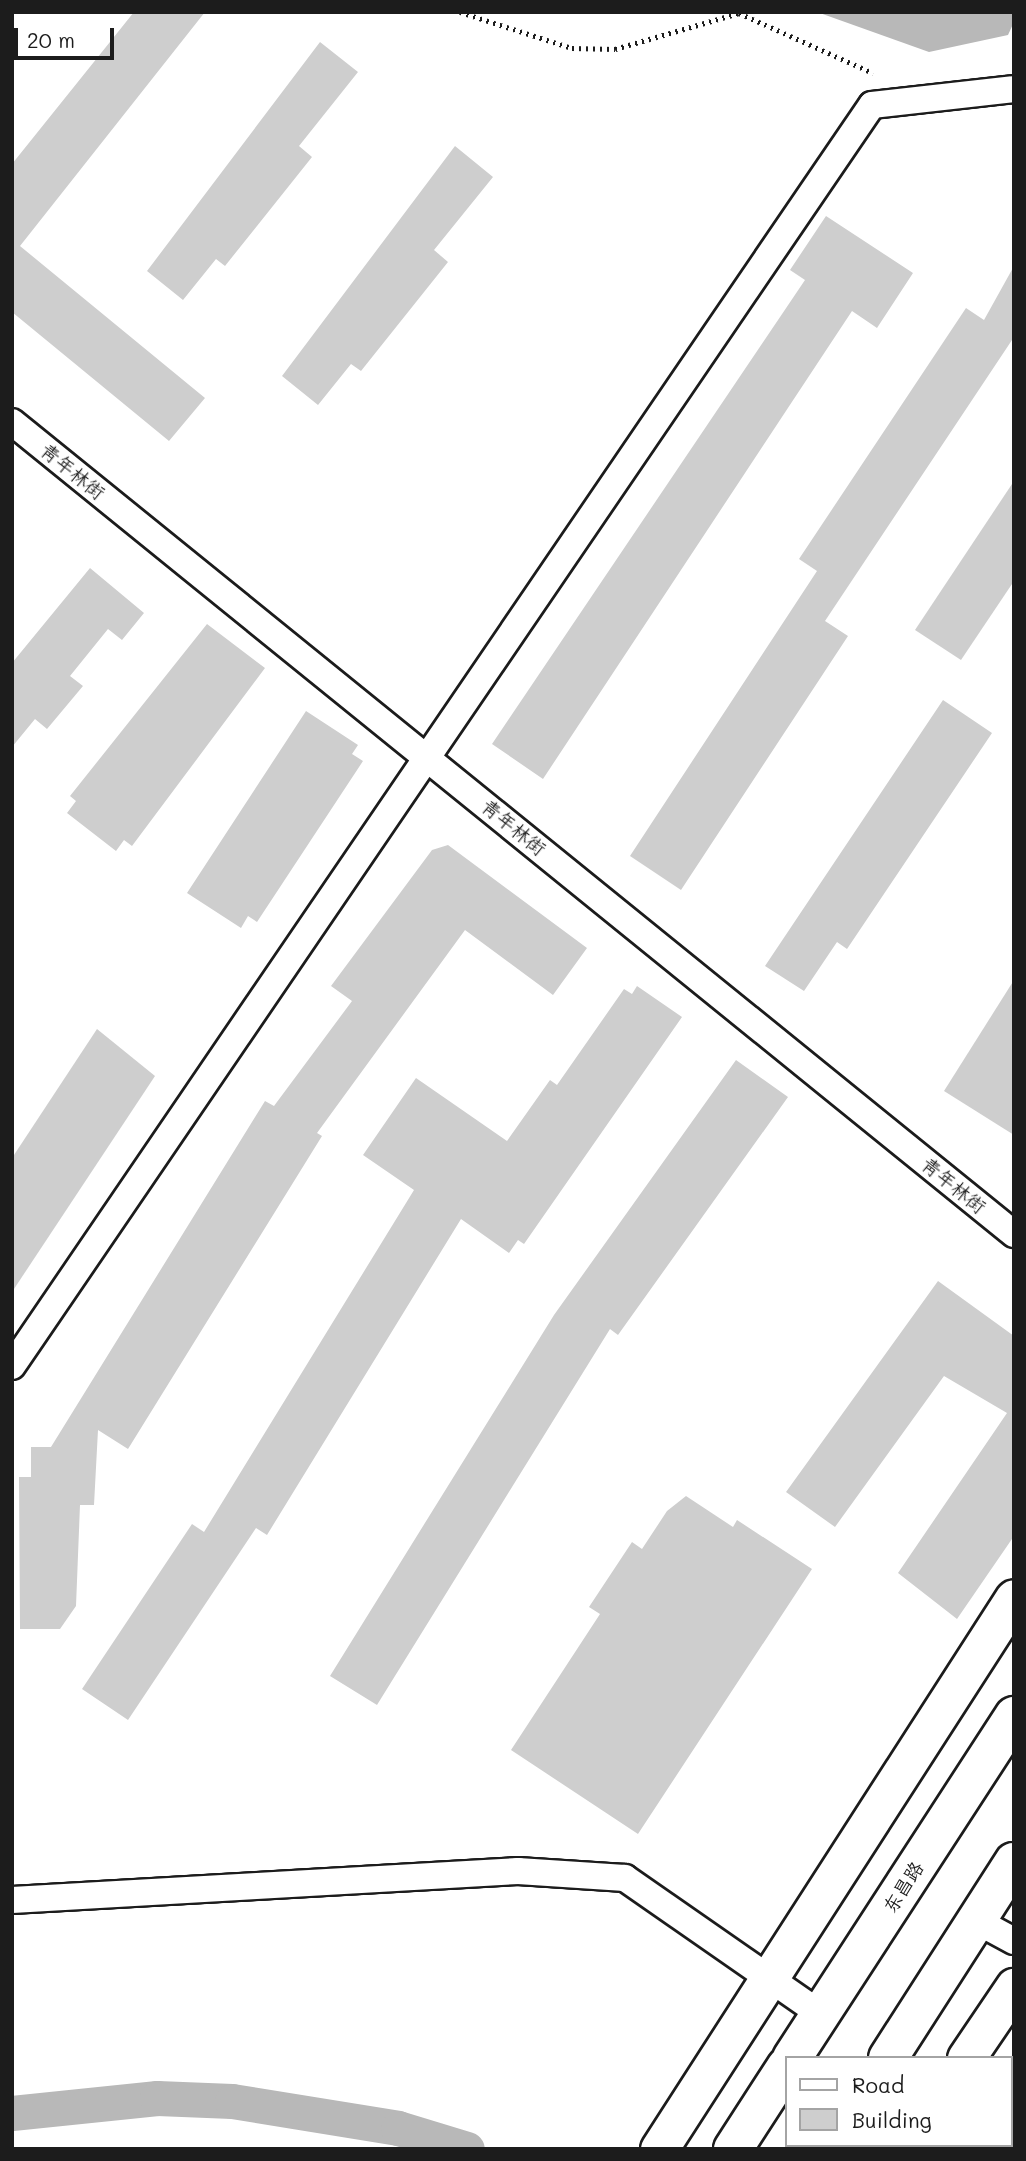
<!DOCTYPE html>
<meta charset="utf-8">
<style>
body{margin:0}
#map{position:relative;width:1026px;height:2161px;overflow:hidden;background:#fff;font-family:Mali,"LXGW WenKai TC",sans-serif}
div>[style]{position:absolute}
.water>*{inset:0;background:#b8b8b8}
.canal>*{height:35px;margin:-17.5px;padding:0 17.5px;transform-origin:17.5px;border-radius:17.5px;background:#b8b8b8}
.building>*{inset:0;background:#cecece}
.path>*{height:4.5px;margin-top:-2.25px;transform-origin:0;background:repeating-linear-gradient(90deg,#1c1c1c 0 2px,transparent 0 7px)}
.roads{filter:drop-shadow(2px 0 #1c1c1c) drop-shadow(-2px 0 #1c1c1c) drop-shadow(0 2px #1c1c1c) drop-shadow(0 -2px #1c1c1c)}
.street>*{height:26px;margin:-13px;padding:0 13px;transform-origin:13px;border-radius:13px;background:#fff}
.secondary>*{height:37px;margin:-18.5px;padding:0 18.5px;transform-origin:18.5px;border-radius:18.5px;background:#fff}
.primary>*{height:38px;margin:-19px;padding:0 19px;transform-origin:19px;border-radius:19px;background:#fff}
span{translate:-50% -50%;white-space:nowrap;text-align:center;line-height:1.15;-webkit-text-stroke:5px #fff;paint-order:stroke}
.street-label{font-size:19px;color:#1c1c1c}
.frame{position:absolute;inset:0;border:14px solid #1c1c1c;pointer-events:none}
.legend{position:absolute;left:785px;top:2056px;width:228px;height:91px;box-sizing:border-box;background:#fff;border:2px solid #a4a4a4;margin:0;padding:9px 12px;list-style:none;font-size:21px;color:#1c1c1c}
.legend li{display:flex;align-items:center;gap:14px;height:35px}
.legend b{width:35px;border:2px solid #a4a4a4}
.scale{position:absolute;left:14px;top:28px;width:100px;height:32px;box-sizing:border-box;border:4px solid #1c1c1c;border-top:0;padding-left:9px;font-size:21px;line-height:24px;white-space:nowrap;color:#1c1c1c;-webkit-text-stroke:5px #fff;paint-order:stroke}
</style>
<div id="map">
<div class="water">
<i style="clip-path:polygon(817px 12px,1014px 12px,1014px 22px,1008px 35px,929px 52px)"></i>
</div>
<div class="canal">
<i style="left:12px;top:2113px;width:146px;rotate:-5.9deg"></i>
<i style="left:157px;top:2098px;width:75px;rotate:2.3deg"></i>
<i style="left:232px;top:2101px;width:168px;rotate:9.2deg"></i>
<i style="left:398px;top:2128px;width:72px;rotate:16.9deg"></i>
</div>
<div class="building">
<i style="clip-path:polygon(134px 12px,205px 12px,20px 246px,205px 398px,169px 441px,12px 312px,12px 164px)"></i>
<i style="clip-path:polygon(320px 42px,358px 72px,299px 146px,312px 157px,225px 266px,216px 259px,183px 300px,147px 271px)"></i>
<i style="clip-path:polygon(455px 146px,493px 177px,434px 250px,448px 262px,361px 371px,351px 364px,318px 405px,282px 376px)"></i>
<i style="clip-path:polygon(826px 216px,913px 273px,877px 328px,852px 311px,543px 779px,492px 744px,805px 280px,790px 270px)"></i>
<i style="clip-path:polygon(1014px 266px,1014px 337px,825px 621px,848px 636px,681px 890px,630px 856px,817px 571px,799px 559px,966px 308px,984px 320px)"></i>
<i style="clip-path:polygon(1014px 481px,1014px 581px,961px 660px,915px 630px)"></i>
<i style="clip-path:polygon(90px 568px,144px 613px,122px 640px,108px 629px,70px 676px,83px 686px,47px 729px,35px 719px,12px 747px,12px 663px)"></i>
<i style="clip-path:polygon(207px 624px,265px 668px,132px 846px,124px 840px,116px 851px,67px 813px,76px 801px,70px 796px)"></i>
<i style="clip-path:polygon(943px 700px,992px 733px,847px 949px,837px 942px,804px 991px,765px 966px)"></i>
<i style="clip-path:polygon(306px 711px,358px 745px,352px 754px,363px 761px,257px 922px,248px 916px,241px 928px,187px 893px)"></i>
<i style="clip-path:polygon(448px 845px,587px 948px,553px 995px,465px 930px,317px 1133px,322px 1136px,128px 1449px,98px 1430px,94px 1505px,80px 1505px,76px 1606px,60px 1629px,20px 1629px,19px 1477px,31px 1477px,31px 1447px,51px 1447px,265px 1101px,274px 1106px,352px 1001px,331px 986px,432px 850px)"></i>
<i style="clip-path:polygon(1014px 980px,1014px 1135px,944px 1091px)"></i>
<i style="clip-path:polygon(637px 986px,682px 1017px,524px 1244px,518px 1240px,509px 1253px,461px 1219px,267px 1535px,256px 1528px,128px 1720px,82px 1689px,192px 1524px,204px 1532px,414px 1190px,363px 1155px,416px 1078px,507px 1141px,550px 1080px,557px 1085px,624px 989px,632px 994px)"></i>
<i style="clip-path:polygon(97px 1029px,155px 1076px,12px 1292px,12px 1158px)"></i>
<i style="clip-path:polygon(736px 1060px,788px 1097px,618px 1335px,610px 1329px,377px 1705px,330px 1676px,554px 1315px)"></i>
<i style="clip-path:polygon(938px 1281px,1014px 1336px,1014px 1536px,957px 1619px,898px 1573px,1007px 1413px,944px 1376px,835px 1527px,786px 1492px)"></i>
<i style="clip-path:polygon(686px 1496px,733px 1527px,737px 1520px,812px 1569px,638px 1834px,511px 1750px,600px 1614px,589px 1607px,632px 1542px,642px 1549px,667px 1511px)"></i>
</div>
<div class="path">
<i style="left:460px;top:12px;width:118px;rotate:17.8deg"></i>
<i style="left:572px;top:48px;width:43px;rotate:1.3deg"></i>
<i style="left:615px;top:49px;width:129px;rotate:-16.2deg"></i>
<i style="left:739px;top:13px;width:147px;rotate:24.1deg"></i>
</div>
<div class="roads">
<div class="street">
<i style="left:12px;top:422px;width:1290px;rotate:39.02deg"></i>
<i style="left:12px;top:1366px;width:1526px;rotate:-55.71deg"></i>
<i style="left:872px;top:105px;width:143px;rotate:-6.4deg"></i>
<i style="left:12px;top:1900px;width:507px;rotate:-3.28deg"></i>
<i style="left:518px;top:1871px;width:107px;rotate:3.7deg"></i>
<i style="left:625px;top:1878px;width:239px;rotate:34.8deg"></i>
<i style="left:977px;top:1921px;width:42px;rotate:28.4deg"></i>
</div>
<div class="secondary">
<i style="left:966px;top:2058px;width:86px;rotate:-55.9deg"></i>
<i style="left:659px;top:2149px;width:655px;rotate:-57.21deg"></i>
<i style="left:905px;top:2149px;width:4px;rotate:-63deg"></i>
</div>
<div class="primary">
<i style="left:792px;top:2058px;width:408px;rotate:-57deg"></i>
<i style="left:888px;top:2058px;width:233px;rotate:-57.3deg"></i>
<i style="left:733px;top:2149px;width:98px;rotate:-57.1deg"></i>
<i style="left:829px;top:2149px;width:4px;rotate:-63deg"></i>
</div>
</div>
<div class="street-label">
<span style="left:73px;top:471px;rotate:39deg">青年林街</span>
<span style="left:514px;top:827px;rotate:39deg">青年林街</span>
<span style="left:954px;top:1185px;rotate:39deg">青年林街</span>
<span style="left:903px;top:1887px;rotate:-57deg">东昌路</span>
</div>
<div class="frame"></div>
<ul class="legend">
<li><b style="height:9px;background:#fff"></b>Road</li>
<li><b style="height:19px;background:#cecece"></b>Building</li>
</ul>
<div class="scale">20 m</div>
</div>
